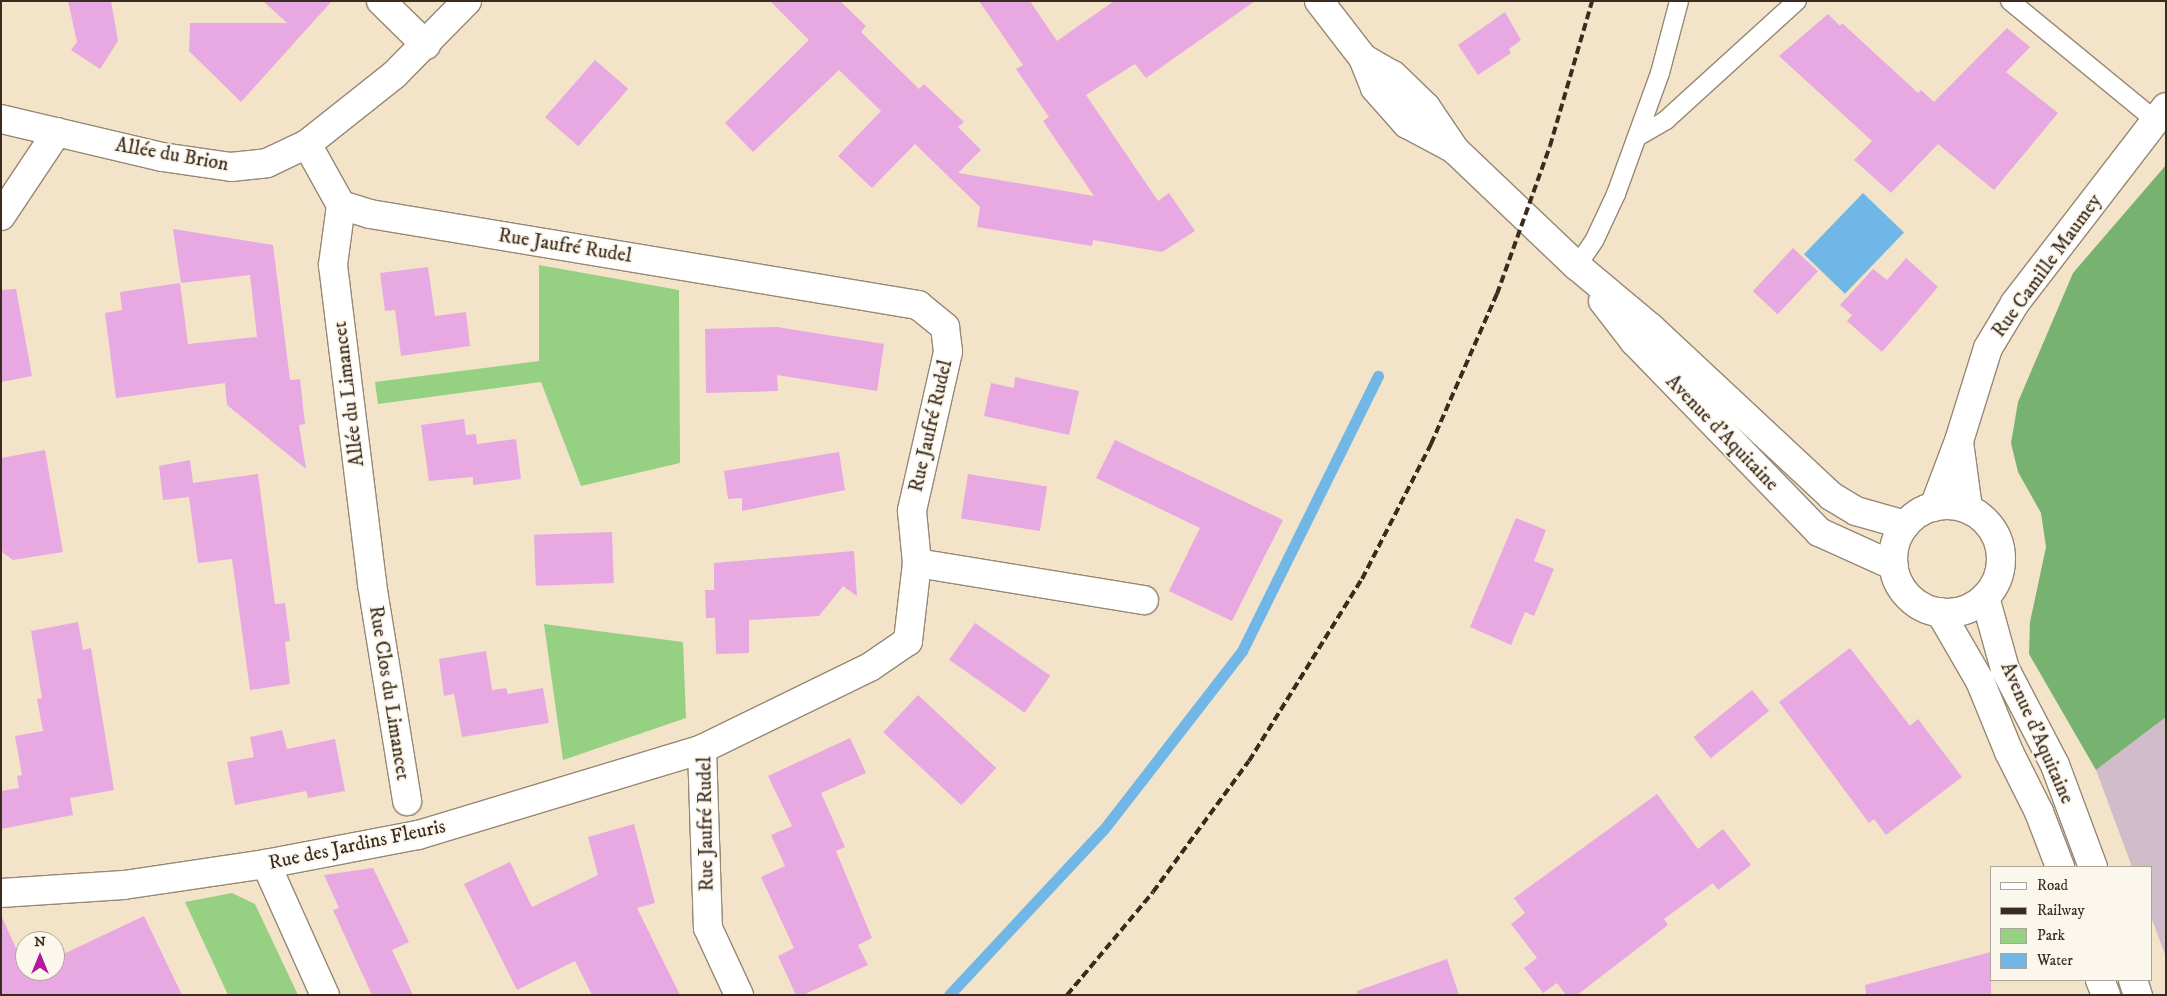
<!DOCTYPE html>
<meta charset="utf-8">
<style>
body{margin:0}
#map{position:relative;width:2167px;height:996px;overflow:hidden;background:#f3e4c9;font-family:"IM FELL DW Pica",serif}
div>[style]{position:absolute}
.industrial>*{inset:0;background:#d1bdca}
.green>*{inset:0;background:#96d083}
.forest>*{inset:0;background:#78b271}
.water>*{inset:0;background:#70b6e7;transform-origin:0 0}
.stream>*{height:11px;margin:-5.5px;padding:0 5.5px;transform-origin:5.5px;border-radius:5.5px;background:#70b6e7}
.building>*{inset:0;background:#e8a8e1;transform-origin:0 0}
.roads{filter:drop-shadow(1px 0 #978774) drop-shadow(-1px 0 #978774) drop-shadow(0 1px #978774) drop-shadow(0 -1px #978774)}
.service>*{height:18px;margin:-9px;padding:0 9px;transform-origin:9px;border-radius:9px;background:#fff}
.minor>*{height:28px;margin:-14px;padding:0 14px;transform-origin:14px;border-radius:14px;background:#fff}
.tertiary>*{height:28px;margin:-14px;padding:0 14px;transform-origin:14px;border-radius:14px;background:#fff}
.tertiary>.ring{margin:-14px;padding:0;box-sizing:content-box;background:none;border:28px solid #fff;border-radius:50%}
.rail>*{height:4px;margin-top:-2px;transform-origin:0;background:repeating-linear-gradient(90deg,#3b2a1e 0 8px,transparent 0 12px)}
span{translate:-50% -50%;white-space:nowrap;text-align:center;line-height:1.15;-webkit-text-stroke:4px #fbf7ec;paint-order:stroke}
.street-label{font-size:20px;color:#3b2a1e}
.frame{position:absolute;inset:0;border:2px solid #3b2a1e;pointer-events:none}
.legend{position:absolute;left:1990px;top:866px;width:162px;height:115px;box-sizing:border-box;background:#fbf7ec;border:1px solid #aea59a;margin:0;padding:6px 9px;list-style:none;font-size:15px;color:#3b2a1e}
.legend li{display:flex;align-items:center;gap:10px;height:25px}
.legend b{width:25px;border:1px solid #aea59a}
.north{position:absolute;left:15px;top:931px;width:50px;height:50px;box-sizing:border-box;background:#fbf7ec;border:1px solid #aea59a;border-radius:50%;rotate:0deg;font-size:14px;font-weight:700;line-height:20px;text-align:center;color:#3b2a1e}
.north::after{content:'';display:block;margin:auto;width:18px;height:22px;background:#b5179e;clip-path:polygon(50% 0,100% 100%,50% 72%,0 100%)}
</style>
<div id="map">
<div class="industrial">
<i style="clip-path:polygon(2166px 717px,2166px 957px,2151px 917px,2151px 867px,2132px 867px,2096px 770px)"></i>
</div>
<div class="green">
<i style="clip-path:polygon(539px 265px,679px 290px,680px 463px,581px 486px,541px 382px,378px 404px,375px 382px,539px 361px)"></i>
<i style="clip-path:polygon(544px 624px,683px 642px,686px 718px,563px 760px)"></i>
<i style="clip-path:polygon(232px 893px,255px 904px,298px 995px,228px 995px,185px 902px)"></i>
</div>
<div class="forest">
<i style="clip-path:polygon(2166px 165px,2166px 717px,2096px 770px,2029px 654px,2030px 622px,2046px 547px,2041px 513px,2018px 472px,2011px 443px,2018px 402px,2073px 273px)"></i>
</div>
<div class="water">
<i style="left:1863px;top:193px;width:57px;height:85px;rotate:44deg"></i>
</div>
<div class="stream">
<i style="left:949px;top:995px;width:227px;rotate:-47deg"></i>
<i style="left:1104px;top:829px;width:225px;rotate:-52.2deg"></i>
<i style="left:1242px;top:651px;width:307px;rotate:-63.7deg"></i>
</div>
<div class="building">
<i style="clip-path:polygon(68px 1px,111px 1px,118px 41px,100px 69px,71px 50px,77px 42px)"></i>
<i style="clip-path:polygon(263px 1px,332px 1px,241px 102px,189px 51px,190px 23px,287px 23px)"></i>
<i style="clip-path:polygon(770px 1px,840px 1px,866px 26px,861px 32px,919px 89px,924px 84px,964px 122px,958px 127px,981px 150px,958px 173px,1094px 196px,1043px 121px,1049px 117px,1016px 69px,1023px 65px,979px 1px,1030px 1px,1057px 41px,1114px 1px,1255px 1px,1146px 78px,1135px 64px,1086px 95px,1158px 201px,1169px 193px,1195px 231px,1162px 252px,1093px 240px,1092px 246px,977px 227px,980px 207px,915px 144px,872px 188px,838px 156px,881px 111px,839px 70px,753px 152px,725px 123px,809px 40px)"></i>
<i style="clip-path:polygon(1505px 12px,1521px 40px,1509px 49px,1511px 53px,1478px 75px,1458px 45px)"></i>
<i style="clip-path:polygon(1828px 14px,1840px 26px,1842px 23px,1918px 93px,1921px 90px,1934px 102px,2007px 28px,2030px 47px,2006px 72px,2058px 113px,1994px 190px,1938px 144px,1891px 193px,1854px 160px,1872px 141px,1779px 56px)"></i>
<i style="left:595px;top:60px;width:44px;height:76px;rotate:41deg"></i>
<i style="clip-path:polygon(173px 229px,273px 245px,290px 380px,300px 379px,305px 424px,299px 425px,306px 469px,227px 405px,225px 383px,116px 398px,105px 313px,122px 310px,120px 292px,180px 283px,188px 344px,257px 337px,250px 275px,181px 283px)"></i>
<i style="left:1793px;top:248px;width:34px;height:59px;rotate:43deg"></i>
<i style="clip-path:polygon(1906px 258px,1938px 287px,1882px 352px,1847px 321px,1852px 315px,1840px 305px,1873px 269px,1887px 280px)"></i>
<i style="clip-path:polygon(428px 267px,435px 316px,466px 312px,470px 346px,401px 356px,395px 310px,385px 311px,380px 273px)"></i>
<i style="clip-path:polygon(16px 289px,32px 376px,1px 382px,1px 290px)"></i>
<i style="clip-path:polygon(777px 327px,884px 344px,877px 391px,777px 375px,778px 391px,706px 393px,705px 329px)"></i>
<i style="clip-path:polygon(1015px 377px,1079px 391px,1069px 435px,984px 416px,991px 383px,1014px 388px)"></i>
<i style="clip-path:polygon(464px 419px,466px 435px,476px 434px,477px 444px,516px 439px,521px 479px,473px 485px,473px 477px,429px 481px,421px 425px)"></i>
<i style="clip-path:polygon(1115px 440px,1283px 520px,1232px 621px,1169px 591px,1200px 528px,1096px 478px)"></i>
<i style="clip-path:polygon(45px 450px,63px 552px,13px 560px,3px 553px,1px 545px,1px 458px)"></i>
<i style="clip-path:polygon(839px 452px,845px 490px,742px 511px,742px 498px,728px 499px,724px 471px)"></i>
<i style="clip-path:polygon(190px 460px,193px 483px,258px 474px,275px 604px,285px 603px,290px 641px,285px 642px,290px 684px,250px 690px,232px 559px,198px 563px,189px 497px,163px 500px,159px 466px)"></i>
<i style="left:968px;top:474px;width:80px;height:45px;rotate:9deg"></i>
<i style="clip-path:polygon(1516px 518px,1546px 530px,1534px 561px,1554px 569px,1534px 616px,1525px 612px,1511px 645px,1470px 627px)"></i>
<i style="left:612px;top:532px;width:51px;height:78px;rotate:88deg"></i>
<i style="clip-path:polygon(854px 551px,857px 596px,843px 586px,819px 616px,749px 620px,749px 653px,716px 654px,715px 618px,706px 618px,705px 590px,714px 590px,714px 563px)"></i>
<i style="clip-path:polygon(78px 622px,83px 650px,91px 648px,114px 790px,70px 798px,73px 815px,1px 829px,1px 791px,19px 788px,17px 776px,22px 775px,15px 736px,43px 731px,37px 699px,42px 698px,31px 631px)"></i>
<i style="left:975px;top:623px;width:92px;height:45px;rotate:35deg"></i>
<i style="clip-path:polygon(1850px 648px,1910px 726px,1918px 719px,1962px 777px,1886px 835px,1874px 819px,1869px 823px,1779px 702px)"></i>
<i style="clip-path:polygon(486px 651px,492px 690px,506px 688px,508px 694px,543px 688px,549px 723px,462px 737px,454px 694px,444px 696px,439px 659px)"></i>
<i style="left:1752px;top:690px;width:27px;height:75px;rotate:51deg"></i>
<i style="left:918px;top:695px;width:107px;height:51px;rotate:43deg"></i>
<i style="clip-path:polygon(282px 730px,287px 749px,335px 739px,345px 791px,308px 798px,306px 791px,235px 805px,227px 762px,254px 757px,250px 737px)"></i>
<i style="clip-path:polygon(850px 738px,866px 773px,821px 793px,845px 847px,836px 851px,872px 938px,858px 945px,868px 965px,803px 995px,796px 995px,778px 956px,794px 948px,761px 877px,785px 866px,771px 835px,792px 826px,768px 776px)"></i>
<i style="clip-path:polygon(1657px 794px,1698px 849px,1723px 829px,1751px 865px,1718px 890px,1713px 883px,1664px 919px,1668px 925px,1577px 995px,1566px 995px,1557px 983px,1543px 993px,1524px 968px,1537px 958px,1511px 924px,1525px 913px,1514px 898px)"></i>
<i style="clip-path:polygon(634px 824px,655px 903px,637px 908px,680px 995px,592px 995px,575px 961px,517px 990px,464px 884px,510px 862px,532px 907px,598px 875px,588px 837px)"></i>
<i style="clip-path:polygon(373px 868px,409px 942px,392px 950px,413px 995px,372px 995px,333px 910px,339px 908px,324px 875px)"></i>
<i style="clip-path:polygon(1px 915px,27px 972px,55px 971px,55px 958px,144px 916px,182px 995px,1px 995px)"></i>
<i style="clip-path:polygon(1991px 952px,1991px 995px,1866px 995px,1865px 985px)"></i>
<i style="clip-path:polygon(1447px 959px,1459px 995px,1357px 995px,1357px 991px)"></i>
</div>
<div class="roads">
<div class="service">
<i style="left:2010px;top:1px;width:188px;rotate:39.4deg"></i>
<i style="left:1637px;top:137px;width:34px;rotate:-30deg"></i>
<i style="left:1666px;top:120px;width:177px;rotate:-42.3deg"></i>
<i style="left:1577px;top:266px;width:32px;rotate:-56deg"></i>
<i style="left:1595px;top:239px;width:50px;rotate:-65deg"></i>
<i style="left:1616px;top:194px;width:129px;rotate:-70deg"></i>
<i style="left:1660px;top:73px;width:74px;rotate:-75.2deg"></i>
</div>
<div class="minor">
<i style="left:381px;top:1px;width:63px;rotate:44.4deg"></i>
<i style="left:1px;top:119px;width:165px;rotate:13.3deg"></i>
<i style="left:162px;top:157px;width:70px;rotate:8.2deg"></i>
<i style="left:231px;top:167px;width:36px;rotate:-6deg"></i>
<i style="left:267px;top:163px;width:44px;rotate:-25.4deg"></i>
<i style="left:307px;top:144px;width:111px;rotate:-38.4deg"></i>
<i style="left:394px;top:75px;width:104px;rotate:-45.4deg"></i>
<i style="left:307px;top:144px;width:70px;rotate:60.9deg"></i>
<i style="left:341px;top:205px;width:30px;rotate:17deg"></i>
<i style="left:370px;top:214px;width:556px;rotate:9.43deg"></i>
<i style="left:918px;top:305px;width:35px;rotate:39deg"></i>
<i style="left:945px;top:327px;width:25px;rotate:83deg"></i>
<i style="left:948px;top:352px;width:163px;rotate:102.8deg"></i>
<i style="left:912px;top:511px;width:52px;rotate:84.5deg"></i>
<i style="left:917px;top:563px;width:79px;rotate:96.6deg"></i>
<i style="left:908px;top:641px;width:46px;rotate:145.6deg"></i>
<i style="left:870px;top:667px;width:187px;rotate:154deg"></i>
<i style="left:702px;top:749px;width:179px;rotate:88.1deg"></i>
<i style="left:708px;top:928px;width:74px;rotate:65.2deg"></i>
<i style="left:341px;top:205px;width:61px;rotate:97.6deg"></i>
<i style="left:333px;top:265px;width:321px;rotate:83deg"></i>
<i style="left:372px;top:584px;width:220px;rotate:80.8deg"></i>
<i style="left:1px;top:216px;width:101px;rotate:-56.3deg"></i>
<i style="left:1959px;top:442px;width:68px;rotate:82.3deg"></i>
<i style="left:1934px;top:507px;width:71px;rotate:-69.3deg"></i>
<i style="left:1959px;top:441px;width:97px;rotate:-72.7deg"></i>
<i style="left:1988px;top:348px;width:52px;rotate:-59deg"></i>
<i style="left:2015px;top:303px;width:247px;rotate:-52.4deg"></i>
<i style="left:917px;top:563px;width:230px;rotate:9.3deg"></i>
<i style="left:266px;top:864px;width:144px;rotate:65.8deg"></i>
<i style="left:1px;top:893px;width:123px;rotate:-3.7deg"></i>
<i style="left:124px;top:885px;width:144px;rotate:-8.4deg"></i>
<i style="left:266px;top:864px;width:155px;rotate:-10.8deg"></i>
<i style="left:418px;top:835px;width:297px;rotate:-16.8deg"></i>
</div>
<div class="tertiary">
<i style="left:1319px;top:1px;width:72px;rotate:52.3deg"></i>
<i style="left:1363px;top:58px;width:32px;rotate:68deg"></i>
<i style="left:1375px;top:88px;width:48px;rotate:48.4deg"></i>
<i style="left:1407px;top:124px;width:51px;rotate:28.1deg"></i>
<i style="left:1363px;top:58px;width:34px;rotate:30deg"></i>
<i style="left:1393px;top:75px;width:46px;rotate:44.1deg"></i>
<i style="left:1426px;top:107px;width:52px;rotate:56deg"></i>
<i style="left:1455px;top:150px;width:168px;rotate:43.6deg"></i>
<i style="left:1577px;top:266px;width:95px;rotate:39.9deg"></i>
<i style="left:1650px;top:327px;width:248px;rotate:43deg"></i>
<i style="left:1831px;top:496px;width:29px;rotate:31deg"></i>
<i style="left:1856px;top:511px;width:51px;rotate:15.9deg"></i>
<i style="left:1603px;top:301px;width:51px;rotate:52.2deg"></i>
<i style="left:1634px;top:341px;width:266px;rotate:45.9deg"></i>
<i style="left:1819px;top:532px;width:82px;rotate:24.4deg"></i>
<i class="ring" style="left:1893px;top:505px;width:80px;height:80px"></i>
<i style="left:1985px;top:597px;width:75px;rotate:74.5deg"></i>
<i style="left:2005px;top:669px;width:108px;rotate:62.5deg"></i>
<i style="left:2055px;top:765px;width:109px;rotate:69.6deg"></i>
<i style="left:1940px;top:612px;width:80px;rotate:59.9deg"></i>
<i style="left:1980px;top:681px;width:77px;rotate:67.8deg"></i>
<i style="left:2009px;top:752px;width:67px;rotate:63.4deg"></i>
<i style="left:2039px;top:812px;width:59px;rotate:69.1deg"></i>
<i style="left:2100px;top:980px;width:16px;rotate:68deg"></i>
<i style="left:2133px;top:980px;width:16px;rotate:72deg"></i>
</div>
</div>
<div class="rail">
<i style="left:1067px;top:995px;width:134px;rotate:-50.1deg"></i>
<i style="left:1153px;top:892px;width:162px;rotate:-53.8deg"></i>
<i style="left:1249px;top:761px;width:214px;rotate:-58.2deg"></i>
<i style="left:1362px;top:579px;width:152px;rotate:-62.9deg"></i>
<i style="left:1431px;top:444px;width:164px;rotate:-66.3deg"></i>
<i style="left:1497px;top:294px;width:157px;rotate:-70.3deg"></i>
<i style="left:1550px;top:146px;width:151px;rotate:-73.8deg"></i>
</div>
<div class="street-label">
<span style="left:172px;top:155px;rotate:10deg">Allée du Brion</span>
<span style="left:565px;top:246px;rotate:9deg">Rue Jaufré Rudel</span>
<span style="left:2047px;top:266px;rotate:-54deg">Rue Camille Maumey</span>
<span style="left:349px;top:394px;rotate:-97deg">Allée du Limancet</span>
<span style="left:931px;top:426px;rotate:-77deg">Rue Jaufré Rudel</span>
<span style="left:1722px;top:433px;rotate:46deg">Avenue d'Aquitaine</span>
<span style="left:389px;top:693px;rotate:81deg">Rue Clos du Limancet</span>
<span style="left:2037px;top:733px;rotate:66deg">Avenue d'Aquitaine</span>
<span style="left:706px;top:824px;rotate:-91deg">Rue Jaufré Rudel</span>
<span style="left:357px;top:845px;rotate:-12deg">Rue des Jardins Fleuris</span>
</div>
<div class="frame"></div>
<ul class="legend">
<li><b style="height:6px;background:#fff"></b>Road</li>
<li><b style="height:6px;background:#3b2a1e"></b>Railway</li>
<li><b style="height:14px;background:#96d083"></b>Park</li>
<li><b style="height:14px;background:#70b6e7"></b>Water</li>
</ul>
<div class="north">N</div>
</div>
